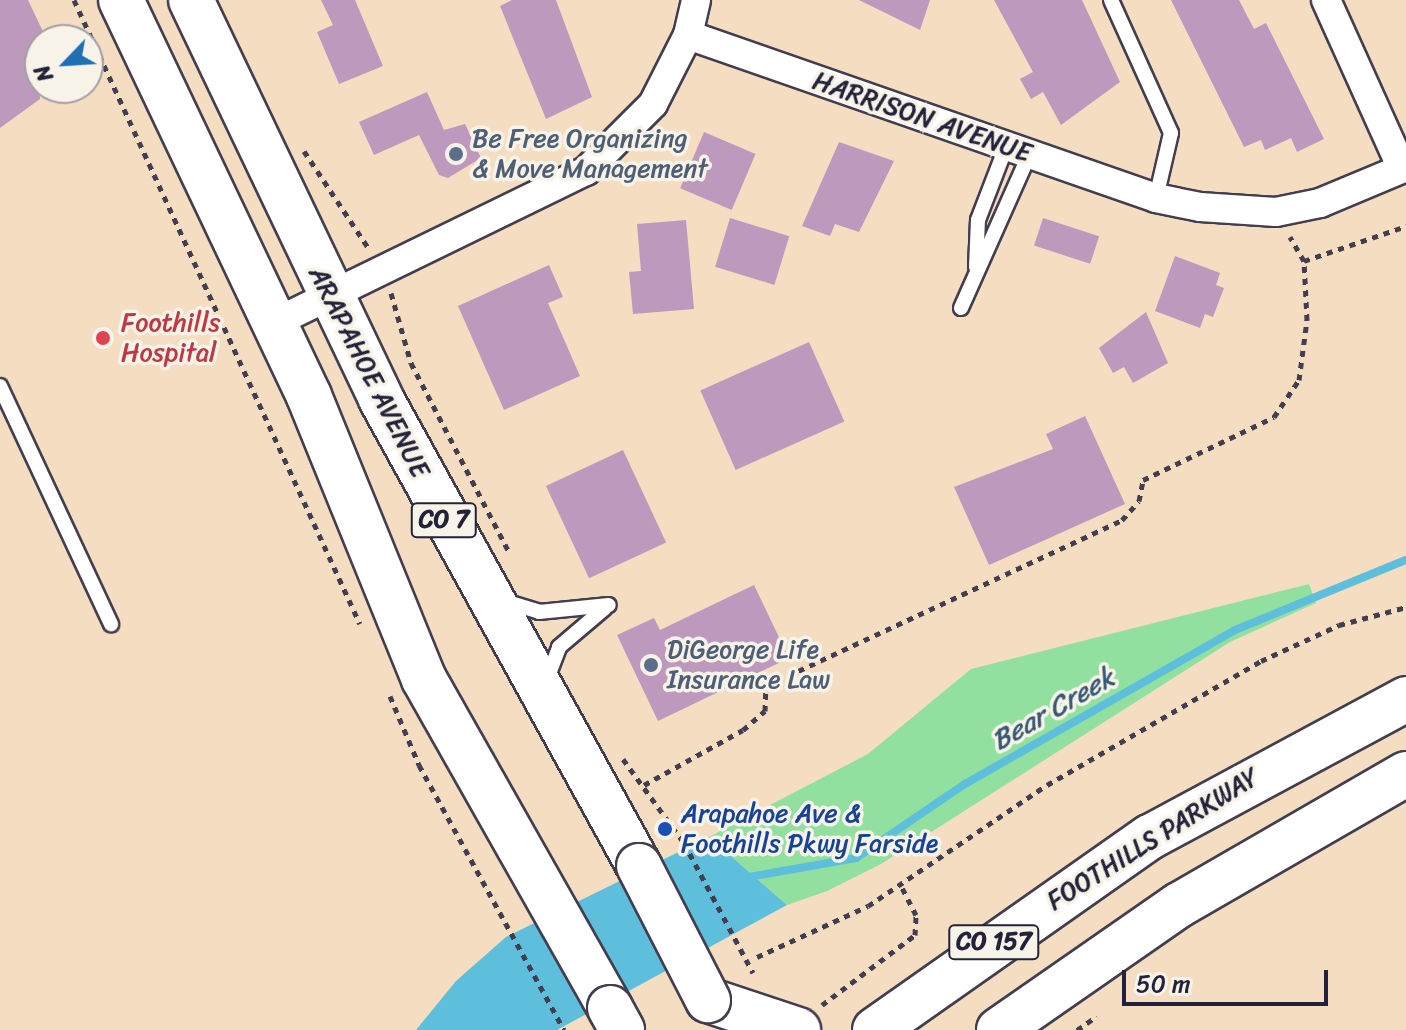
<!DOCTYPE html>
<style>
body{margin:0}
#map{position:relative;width:1406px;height:1030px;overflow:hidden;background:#f4ddc1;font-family:Sriracha,sans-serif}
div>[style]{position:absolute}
.green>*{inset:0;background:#91e09f}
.water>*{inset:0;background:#5ebfdc}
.stream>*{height:8px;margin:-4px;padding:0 4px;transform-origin:4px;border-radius:4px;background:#5ebfdc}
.building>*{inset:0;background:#be99be;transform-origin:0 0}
.path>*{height:5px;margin-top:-2.5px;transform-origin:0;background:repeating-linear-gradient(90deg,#423e4f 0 6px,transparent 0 12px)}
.roads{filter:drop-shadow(2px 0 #423e4f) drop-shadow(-2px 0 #423e4f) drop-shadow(0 2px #423e4f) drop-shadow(0 -2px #423e4f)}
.service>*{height:14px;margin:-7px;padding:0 7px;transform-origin:7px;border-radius:7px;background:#fff}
.minor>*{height:28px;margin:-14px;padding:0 14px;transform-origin:14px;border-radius:14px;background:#fff}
.primary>*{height:44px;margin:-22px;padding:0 22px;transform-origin:22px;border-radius:22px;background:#fff}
.trunk>*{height:44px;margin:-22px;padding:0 22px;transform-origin:22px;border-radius:22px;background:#fff}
.path-bridge>*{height:5px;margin-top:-2.5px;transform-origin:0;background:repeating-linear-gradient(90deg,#423e4f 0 6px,transparent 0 12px)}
.bridges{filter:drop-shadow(2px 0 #423e4f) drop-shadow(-2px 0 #423e4f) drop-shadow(0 2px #423e4f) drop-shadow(0 -2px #423e4f)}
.primary-bridge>*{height:44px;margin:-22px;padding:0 22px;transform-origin:22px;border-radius:22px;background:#fff}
.dots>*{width:22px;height:22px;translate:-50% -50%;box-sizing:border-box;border:4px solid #f7f3e8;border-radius:50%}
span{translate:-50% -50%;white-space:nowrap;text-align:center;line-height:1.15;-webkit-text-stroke:7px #f7f3e8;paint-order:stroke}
.shield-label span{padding:2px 6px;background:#f7f3e8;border:2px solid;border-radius:6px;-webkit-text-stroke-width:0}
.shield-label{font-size:24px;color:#22223b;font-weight:700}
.street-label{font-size:26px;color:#22223b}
.service-label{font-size:26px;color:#4e5e75}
.left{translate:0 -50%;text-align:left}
.health-label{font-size:26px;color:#be3a42}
.transit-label{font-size:26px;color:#164399}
.water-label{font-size:28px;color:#375973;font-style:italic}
.north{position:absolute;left:24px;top:24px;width:80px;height:80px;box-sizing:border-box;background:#f7f3e8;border:2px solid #a29fa3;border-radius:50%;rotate:245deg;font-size:22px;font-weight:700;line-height:32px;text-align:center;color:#22223b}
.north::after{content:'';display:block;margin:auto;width:28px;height:36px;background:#1f6fb2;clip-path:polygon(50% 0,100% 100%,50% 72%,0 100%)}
.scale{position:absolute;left:1122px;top:970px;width:206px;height:36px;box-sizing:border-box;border:4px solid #22223b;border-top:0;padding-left:10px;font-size:24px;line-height:28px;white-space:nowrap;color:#22223b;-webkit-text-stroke:6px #f7f3e8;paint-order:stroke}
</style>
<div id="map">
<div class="green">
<i style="clip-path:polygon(1309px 584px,1316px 603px,1230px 642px,881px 864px,827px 891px,787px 905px,709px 837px,868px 754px,971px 669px)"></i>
</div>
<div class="water">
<i style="clip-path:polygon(709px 837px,787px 905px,557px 1030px,416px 1030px,456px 981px,506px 937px)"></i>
</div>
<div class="stream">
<i style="left:743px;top:878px;width:115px;rotate:-10deg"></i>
<i style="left:856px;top:858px;width:132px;rotate:-34.2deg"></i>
<i style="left:965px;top:784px;width:311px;rotate:-29.7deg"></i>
<i style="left:1235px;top:630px;width:185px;rotate:-22.3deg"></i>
</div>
<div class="building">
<i style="clip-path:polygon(0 0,28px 0,47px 40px,40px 40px,40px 99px,0 128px)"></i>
<i style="clip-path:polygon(321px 0,355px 0,383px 66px,339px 84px,317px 32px,333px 25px)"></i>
<i style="clip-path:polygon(512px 0,556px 0,592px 97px,546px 119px,500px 6px)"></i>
<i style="clip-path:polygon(859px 0,930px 0,920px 30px)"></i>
<i style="clip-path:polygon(994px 0,1082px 0,1120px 82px,1061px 125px,1043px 92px,1031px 99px,1020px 79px,1033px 72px)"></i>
<i style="clip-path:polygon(1171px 0,1239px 0,1254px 29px,1266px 23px,1324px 139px,1297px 152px,1291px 138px,1265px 150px,1261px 140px,1244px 147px)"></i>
<i style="clip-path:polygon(427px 92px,444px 130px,465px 124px,481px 158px,448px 178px,439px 175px,419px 135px,374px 155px,359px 122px)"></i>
<i style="left:704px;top:132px;width:56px;height:61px;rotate:23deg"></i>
<i style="clip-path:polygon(839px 142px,894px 161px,859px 232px,835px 224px,830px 236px,802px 226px)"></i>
<i style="left:730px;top:218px;width:62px;height:51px;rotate:17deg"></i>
<i style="left:1043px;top:218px;width:59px;height:29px;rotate:18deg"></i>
<i style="clip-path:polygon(686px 220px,694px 309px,633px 314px,629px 272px,641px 271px,637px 224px)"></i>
<i style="clip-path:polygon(1175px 256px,1220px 273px,1216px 285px,1224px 288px,1213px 317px,1205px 314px,1200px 328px,1155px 311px)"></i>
<i style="clip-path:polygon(549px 265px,563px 297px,548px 303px,580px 376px,504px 410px,458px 306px)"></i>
<i style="clip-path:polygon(1146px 312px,1168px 363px,1133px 383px,1124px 367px,1113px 373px,1099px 348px)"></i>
<i style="left:809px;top:342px;width:87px;height:119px;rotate:66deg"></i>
<i style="clip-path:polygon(1085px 416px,1125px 504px,989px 565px,954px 487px,1053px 449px,1046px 434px)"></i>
<i style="left:623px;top:450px;width:102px;height:85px;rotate:65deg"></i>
<i style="clip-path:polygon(754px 585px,789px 658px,658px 721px,617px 635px,654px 618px,660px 630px)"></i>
</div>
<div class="path">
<i style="left:74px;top:0;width:686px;rotate:65.38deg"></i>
<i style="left:304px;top:151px;width:118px;rotate:56.4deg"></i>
<i style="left:1304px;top:261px;width:108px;rotate:-18.9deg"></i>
<i style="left:391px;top:293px;width:73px;rotate:74.1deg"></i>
<i style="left:411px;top:363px;width:215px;rotate:62.6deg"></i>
<i style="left:390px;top:696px;width:75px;rotate:67.2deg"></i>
<i style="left:419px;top:765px;width:302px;rotate:61.3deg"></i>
<i style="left:623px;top:759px;width:104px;rotate:54deg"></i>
<i style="left:644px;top:785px;width:113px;rotate:-29.1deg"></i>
<i style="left:743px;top:730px;width:29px;rotate:-41deg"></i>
<i style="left:765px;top:711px;width:25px;rotate:-88deg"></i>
<i style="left:766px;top:686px;width:393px;rotate:-25deg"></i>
<i style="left:1122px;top:520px;width:25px;rotate:-48deg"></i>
<i style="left:1139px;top:501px;width:21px;rotate:-79deg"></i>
<i style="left:1143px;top:480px;width:145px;rotate:-25.7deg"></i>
<i style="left:1274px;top:417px;width:45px;rotate:-56deg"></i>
<i style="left:1299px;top:380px;width:61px;rotate:-82.4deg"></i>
<i style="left:1307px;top:320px;width:59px;rotate:-92.9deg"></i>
<i style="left:1304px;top:261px;width:28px;rotate:-120deg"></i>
<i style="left:757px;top:957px;width:122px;rotate:-24.7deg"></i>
<i style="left:868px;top:906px;width:216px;rotate:-34.1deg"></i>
<i style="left:1047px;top:785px;width:247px;rotate:-30.1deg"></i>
<i style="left:1261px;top:661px;width:86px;rotate:-24.8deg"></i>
<i style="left:1339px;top:625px;width:69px;rotate:-15deg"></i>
<i style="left:822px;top:1005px;width:116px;rotate:-37deg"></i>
<i style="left:915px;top:935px;width:20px;rotate:-87deg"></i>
<i style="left:916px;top:915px;width:33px;rotate:-117deg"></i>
<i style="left:1077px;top:1030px;width:24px;rotate:-35deg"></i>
</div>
<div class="roads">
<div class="service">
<i style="left:1111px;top:0;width:146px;rotate:65.7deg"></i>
<i style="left:1171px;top:133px;width:67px;rotate:103deg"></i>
<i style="left:976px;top:267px;width:47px;rotate:-87.6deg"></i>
<i style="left:978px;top:220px;width:78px;rotate:-69deg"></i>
<i style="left:961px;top:308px;width:167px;rotate:-66deg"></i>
<i style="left:0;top:386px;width:263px;rotate:65deg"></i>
<i style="left:504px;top:601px;width:37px;rotate:17deg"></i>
<i style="left:539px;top:612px;width:70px;rotate:-5.7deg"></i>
<i style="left:547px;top:679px;width:34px;rotate:-69deg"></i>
<i style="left:559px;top:647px;width:60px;rotate:-40.3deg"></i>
</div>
<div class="minor">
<i style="left:1326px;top:0;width:184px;rotate:65.7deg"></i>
<i style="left:688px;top:35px;width:496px;rotate:19.2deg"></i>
<i style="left:1156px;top:198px;width:45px;rotate:11.6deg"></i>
<i style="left:1200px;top:207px;width:76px;rotate:3.8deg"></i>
<i style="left:1276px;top:212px;width:45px;rotate:-11.6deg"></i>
<i style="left:1320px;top:203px;width:93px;rotate:-22.7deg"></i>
<i style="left:274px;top:323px;width:347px;rotate:-26deg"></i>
<i style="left:586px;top:171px;width:95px;rotate:-45deg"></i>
<i style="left:653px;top:104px;width:77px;rotate:-63.1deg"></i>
<i style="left:688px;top:35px;width:36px;rotate:-77deg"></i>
</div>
<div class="primary">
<i style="left:121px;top:0;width:438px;rotate:64.6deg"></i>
<i style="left:309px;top:396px;width:305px;rotate:67.9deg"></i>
<i style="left:424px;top:679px;width:378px;rotate:60.5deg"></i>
<i style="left:191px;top:0;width:442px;rotate:64.5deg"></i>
<i style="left:381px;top:399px;width:534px;rotate:61.08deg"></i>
</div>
<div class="trunk">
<i style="left:708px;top:1000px;width:95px;rotate:18.4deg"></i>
<i style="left:875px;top:1030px;width:336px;rotate:-35.1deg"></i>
<i style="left:1150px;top:837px;width:291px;rotate:-28.3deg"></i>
<i style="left:999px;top:1030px;width:219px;rotate:-34.8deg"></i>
<i style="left:1179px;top:905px;width:262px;rotate:-30deg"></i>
</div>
</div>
<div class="path-bridge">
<i style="left:684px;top:843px;width:147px;rotate:62deg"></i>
</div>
<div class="bridges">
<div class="primary-bridge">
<i style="left:639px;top:866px;width:151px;rotate:62.8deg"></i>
<i style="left:610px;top:1008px;width:25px;rotate:61deg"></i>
</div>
</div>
<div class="dots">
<i style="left:456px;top:154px;background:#5c6f8a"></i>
<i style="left:103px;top:338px;background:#e0444e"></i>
<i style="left:651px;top:665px;background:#5c6f8a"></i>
<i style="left:665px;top:829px;background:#1a4fb4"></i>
</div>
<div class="shield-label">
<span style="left:444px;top:520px">CO 7</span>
<span style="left:994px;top:942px">CO 157</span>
</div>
<div class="street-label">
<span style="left:922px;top:117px;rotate:19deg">HARRISON AVENUE</span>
<span style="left:369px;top:372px;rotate:63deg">ARAPAHOE AVENUE</span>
<span style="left:1153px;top:839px;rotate:-32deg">FOOTHILLS PARKWAY</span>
</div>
<div class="service-label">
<span class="left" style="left:472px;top:154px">Be Free Organizing<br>&amp; Move Management</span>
<span class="left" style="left:667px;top:665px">DiGeorge Life<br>Insurance Law</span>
</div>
<div class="health-label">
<span class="left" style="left:121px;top:338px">Foothills<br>Hospital</span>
</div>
<div class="transit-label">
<span class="left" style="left:681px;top:829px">Arapahoe Ave &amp;<br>Foothills Pkwy Farside</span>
</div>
<div class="water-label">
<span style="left:1053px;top:709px;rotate:-30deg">Bear Creek</span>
</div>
<div class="north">N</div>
<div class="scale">50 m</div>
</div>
